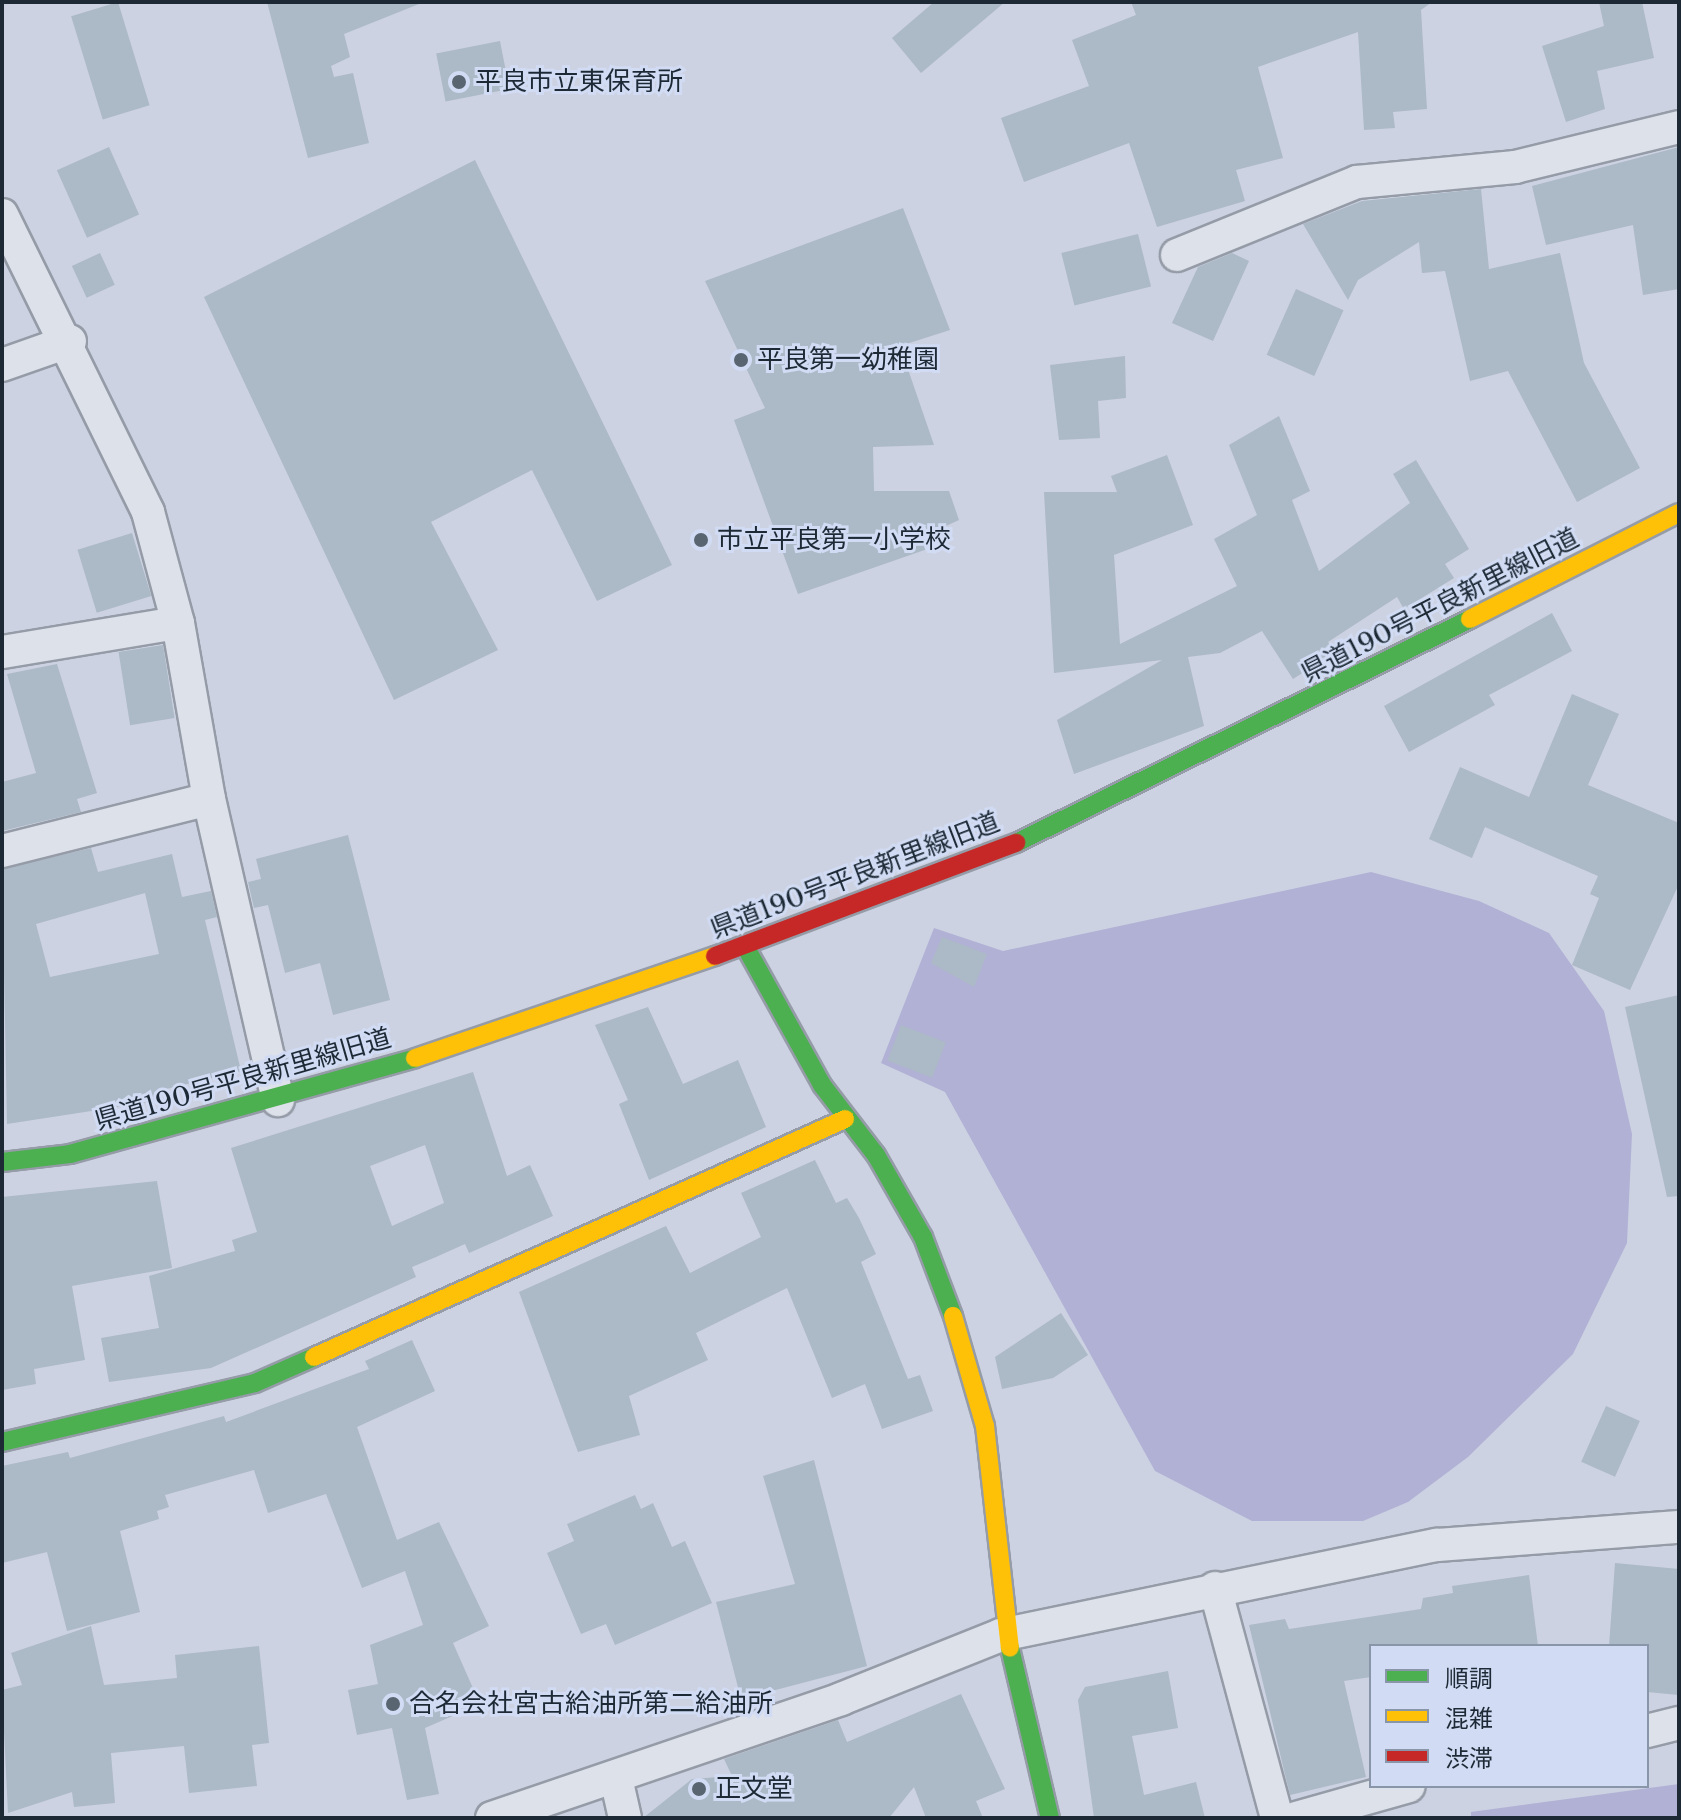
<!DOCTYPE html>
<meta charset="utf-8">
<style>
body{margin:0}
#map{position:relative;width:1681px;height:1820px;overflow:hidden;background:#ccd2e2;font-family:"Libre Baskerville","Noto Sans JP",serif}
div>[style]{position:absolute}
.green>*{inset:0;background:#b1b1d5}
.building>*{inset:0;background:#acb9c6;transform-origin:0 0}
.roads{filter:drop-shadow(2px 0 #959ca7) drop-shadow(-2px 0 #959ca7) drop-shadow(0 2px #959ca7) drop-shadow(0 -2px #959ca7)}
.street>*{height:32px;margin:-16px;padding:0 16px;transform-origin:16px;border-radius:16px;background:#dde1ea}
.fast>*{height:18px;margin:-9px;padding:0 9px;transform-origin:9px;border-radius:9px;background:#4caf50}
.slow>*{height:18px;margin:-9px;padding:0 9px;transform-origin:9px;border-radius:9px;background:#ffc107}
.jam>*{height:18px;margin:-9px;padding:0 9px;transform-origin:9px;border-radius:9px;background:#c62828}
.dots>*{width:22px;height:22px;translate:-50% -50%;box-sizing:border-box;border:4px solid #d1dcf4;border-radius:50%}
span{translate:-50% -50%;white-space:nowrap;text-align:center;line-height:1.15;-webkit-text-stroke:6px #d1dcf4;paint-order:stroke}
.poi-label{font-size:26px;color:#1d2a36}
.left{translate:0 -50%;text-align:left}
.street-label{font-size:26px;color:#1d2a36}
.frame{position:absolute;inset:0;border:4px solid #1d2a36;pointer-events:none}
.legend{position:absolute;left:1369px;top:1644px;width:280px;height:144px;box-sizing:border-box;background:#d1dcf4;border:2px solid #8995a8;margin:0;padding:10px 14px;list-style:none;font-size:24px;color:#1d2a36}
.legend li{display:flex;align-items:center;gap:16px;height:40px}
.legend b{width:40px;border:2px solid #8995a8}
</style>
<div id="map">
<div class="green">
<i style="clip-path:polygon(1371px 872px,1479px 901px,1549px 933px,1604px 1011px,1632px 1134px,1627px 1243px,1573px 1354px,1468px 1457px,1408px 1502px,1363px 1521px,1252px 1521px,1155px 1471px,945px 1092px,881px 1063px,934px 928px,1003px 951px)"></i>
<i style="clip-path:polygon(1679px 1784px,1679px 1818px,1471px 1818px,1471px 1812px)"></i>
</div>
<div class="building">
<i style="left:118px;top:2px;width:108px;height:49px;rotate:73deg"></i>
<i style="clip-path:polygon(267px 2px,424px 2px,344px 34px,350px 57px,331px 66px,334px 77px,353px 73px,369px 143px,308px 158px)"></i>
<i style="clip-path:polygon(934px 2px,1005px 2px,921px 73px,892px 38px)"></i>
<i style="clip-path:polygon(1131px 2px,1432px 2px,1421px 10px,1427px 109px,1393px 112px,1395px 128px,1364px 130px,1358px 32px,1258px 67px,1283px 158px,1236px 170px,1245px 201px,1157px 227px,1129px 143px,1024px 182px,1001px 118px,1089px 86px,1072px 40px,1136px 15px)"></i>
<i style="clip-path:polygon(1599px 2px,1642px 2px,1654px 58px,1597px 71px,1605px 109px,1566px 122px,1542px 46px,1604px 26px)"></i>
<i style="left:500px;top:41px;width:49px;height:65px;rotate:79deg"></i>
<i style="left:109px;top:147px;width:74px;height:57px;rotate:66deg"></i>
<i style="clip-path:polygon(1679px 147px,1679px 289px,1643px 295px,1633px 225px,1546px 245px,1532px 186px)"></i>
<i style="clip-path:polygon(475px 160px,672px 565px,597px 601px,532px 470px,431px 522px,498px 650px,394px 700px,204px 297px)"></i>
<i style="clip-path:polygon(1481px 189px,1489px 269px,1560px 253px,1584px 363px,1640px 468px,1577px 502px,1508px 371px,1470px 381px,1445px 271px,1422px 273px,1419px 242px,1358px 280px,1348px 300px,1303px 224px,1362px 201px)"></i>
<i style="clip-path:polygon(903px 208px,950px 330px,900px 346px,934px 445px,873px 447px,874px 491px,949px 491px,959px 520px,933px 532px,936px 546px,798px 594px,734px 420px,765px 408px,705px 281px)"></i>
<i style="left:1138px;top:234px;width:54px;height:79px;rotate:76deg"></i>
<i style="left:100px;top:253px;width:35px;height:31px;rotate:65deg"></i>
<i style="clip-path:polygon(1232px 253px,1249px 261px,1213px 341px,1172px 323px,1198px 267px)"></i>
<i style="left:1296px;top:289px;width:52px;height:72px;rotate:24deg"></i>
<i style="clip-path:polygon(1125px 356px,1126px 398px,1098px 401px,1100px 438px,1059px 440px,1050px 365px)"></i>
<i style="clip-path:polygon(1279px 416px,1310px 491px,1292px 500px,1319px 571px,1410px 503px,1393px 474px,1416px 460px,1469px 549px,1445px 564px,1454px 578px,1404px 609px,1397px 597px,1328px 642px,1335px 652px,1293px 679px,1262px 631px,1220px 653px,1188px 657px,1204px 726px,1074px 774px,1057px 720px,1162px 660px,1054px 673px,1044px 492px,1117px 492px,1111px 476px,1167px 455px,1193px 525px,1114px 555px,1120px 644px,1237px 586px,1214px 539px,1257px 515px,1229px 445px)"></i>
<i style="left:132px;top:533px;width:66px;height:57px;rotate:73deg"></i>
<i style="clip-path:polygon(1552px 613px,1572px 651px,1489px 695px,1495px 705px,1409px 752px,1384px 706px)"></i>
<i style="left:163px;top:645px;width:74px;height:45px;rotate:81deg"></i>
<i style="clip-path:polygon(57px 664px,97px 793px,77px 799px,81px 812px,2px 831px,2px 782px,36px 773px,7px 674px)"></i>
<i style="clip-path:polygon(1572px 694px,1619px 714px,1588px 785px,1679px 823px,1679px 884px,1630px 990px,1572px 965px,1599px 898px,1590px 894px,1598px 876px,1485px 827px,1472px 858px,1429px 839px,1460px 767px,1529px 797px)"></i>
<i style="clip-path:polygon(348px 835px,390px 1000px,333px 1015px,320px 963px,285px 973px,268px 905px,254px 908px,248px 882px,261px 879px,256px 859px)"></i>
<i style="clip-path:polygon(evenodd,91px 848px,98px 872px,172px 854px,182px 897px,211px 891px,217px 917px,205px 920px,241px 1071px,154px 1092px,156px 1101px,7px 1124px,2px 869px,91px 848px,145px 893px,159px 954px,50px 977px,36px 924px,145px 893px)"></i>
<i style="clip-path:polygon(942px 937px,987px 954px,974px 987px,931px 963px)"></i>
<i style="clip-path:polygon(1679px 995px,1679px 1196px,1667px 1197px,1625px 1007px)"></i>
<i style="clip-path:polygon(648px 1007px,683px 1084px,738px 1060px,766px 1127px,649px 1180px,619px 1104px,628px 1100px,595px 1025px)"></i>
<i style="left:901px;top:1025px;width:48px;height:38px;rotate:21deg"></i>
<i style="clip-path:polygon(evenodd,473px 1072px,507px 1176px,530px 1165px,553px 1216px,469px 1253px,465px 1244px,436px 1257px,412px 1267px,416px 1277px,211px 1368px,109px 1382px,101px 1338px,159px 1328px,149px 1276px,235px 1251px,232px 1240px,257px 1232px,231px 1148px,473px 1072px,425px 1145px,444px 1203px,392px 1226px,370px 1166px,425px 1145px)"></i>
<i style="clip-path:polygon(815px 1160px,836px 1203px,847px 1198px,859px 1218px,876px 1254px,861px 1262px,908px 1379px,920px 1375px,933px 1411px,882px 1429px,865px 1384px,832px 1398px,787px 1288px,696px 1333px,708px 1360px,629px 1396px,640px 1435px,578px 1452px,519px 1292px,666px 1226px,690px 1273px,761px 1237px,741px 1193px)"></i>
<i style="clip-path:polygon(157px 1181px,172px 1268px,72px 1286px,85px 1360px,34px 1369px,36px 1384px,2px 1390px,2px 1197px)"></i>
<i style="clip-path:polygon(1061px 1313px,1088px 1355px,1053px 1378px,1002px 1389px,995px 1357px)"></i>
<i style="clip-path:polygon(412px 1340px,435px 1391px,357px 1427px,397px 1540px,439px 1522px,489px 1626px,453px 1643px,480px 1704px,425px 1728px,439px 1794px,407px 1800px,392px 1728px,357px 1735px,348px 1690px,378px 1684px,370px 1645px,423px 1625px,405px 1571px,362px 1588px,326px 1494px,268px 1513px,254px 1470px,165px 1495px,169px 1507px,157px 1511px,159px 1519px,120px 1531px,140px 1612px,67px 1631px,47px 1552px,2px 1563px,2px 1466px,68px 1452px,70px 1458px,224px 1416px,226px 1422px,369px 1369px,365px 1361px)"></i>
<i style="left:1606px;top:1406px;width:37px;height:61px;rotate:24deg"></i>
<i style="clip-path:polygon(814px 1460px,867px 1666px,741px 1699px,716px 1602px,795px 1584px,763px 1476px)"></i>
<i style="clip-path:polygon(635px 1495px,641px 1509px,653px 1503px,672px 1547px,685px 1541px,712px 1603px,615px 1645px,606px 1624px,581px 1634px,547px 1553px,574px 1541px,567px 1524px)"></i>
<i style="clip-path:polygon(1615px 1563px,1679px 1569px,1679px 1695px,1647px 1692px,1647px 1646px,1609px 1646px)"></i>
<i style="clip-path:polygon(1529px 1575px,1538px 1646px,1371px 1646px,1371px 1677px,1344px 1681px,1366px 1777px,1290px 1795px,1249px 1625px,1285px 1619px,1289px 1629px,1421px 1609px,1423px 1598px,1453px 1593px,1452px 1586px)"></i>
<i style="clip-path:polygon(91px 1626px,104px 1685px,177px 1678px,175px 1655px,259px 1646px,269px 1743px,252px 1745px,257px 1786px,189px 1793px,184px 1746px,111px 1753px,115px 1803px,74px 1807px,72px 1792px,8px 1813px,2px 1690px,22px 1685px,11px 1653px)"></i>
<i style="clip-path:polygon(1168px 1671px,1178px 1728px,1132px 1736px,1144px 1795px,1196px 1782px,1205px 1818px,1094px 1818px,1078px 1700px,1085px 1687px)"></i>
<i style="clip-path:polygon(961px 1694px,1005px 1789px,976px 1801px,983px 1818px,926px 1818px,914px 1787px,889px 1818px,643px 1818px,692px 1779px,732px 1776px,724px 1759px,838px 1720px,847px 1742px)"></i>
</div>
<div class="roads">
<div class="street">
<i style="left:2px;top:215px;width:331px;rotate:63.8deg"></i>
<i style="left:148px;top:512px;width:115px;rotate:74.9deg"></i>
<i style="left:178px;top:623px;width:179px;rotate:80deg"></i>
<i style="left:209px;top:799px;width:309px;rotate:77.1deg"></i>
<i style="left:1177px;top:255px;width:194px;rotate:-22.1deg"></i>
<i style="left:1357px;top:182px;width:159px;rotate:-5.4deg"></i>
<i style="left:1515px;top:167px;width:169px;rotate:-13.7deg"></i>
<i style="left:2px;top:365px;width:72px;rotate:-19.4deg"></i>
<i style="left:2px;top:652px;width:178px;rotate:-9.4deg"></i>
<i style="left:2px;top:851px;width:213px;rotate:-14.1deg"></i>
<i style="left:1215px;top:1588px;width:238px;rotate:74.9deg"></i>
<i style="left:1647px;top:1731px;width:33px;rotate:-14deg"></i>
<i style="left:616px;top:1778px;width:41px;rotate:77.3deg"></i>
<i style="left:492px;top:1818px;width:369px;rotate:-18.8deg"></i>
<i style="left:841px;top:1699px;width:172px;rotate:-21.8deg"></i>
<i style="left:1001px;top:1635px;width:445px;rotate:-11.7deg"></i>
<i style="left:1437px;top:1545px;width:243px;rotate:-4.3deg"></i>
<i style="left:1296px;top:1818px;width:117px;rotate:-15.8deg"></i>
</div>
<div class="fast">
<i style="left:1016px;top:843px;width:506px;rotate:-26.26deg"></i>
<i style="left:745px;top:946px;width:159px;rotate:61deg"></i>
<i style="left:822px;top:1085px;width:88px;rotate:52.4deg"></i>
<i style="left:876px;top:1155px;width:95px;rotate:60.2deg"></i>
<i style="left:923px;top:1237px;width:85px;rotate:69.2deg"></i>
<i style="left:2px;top:1162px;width:68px;rotate:-6.7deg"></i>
<i style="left:70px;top:1154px;width:358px;rotate:-15.5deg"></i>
<i style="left:2px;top:1442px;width:260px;rotate:-13.1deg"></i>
<i style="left:255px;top:1383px;width:64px;rotate:-23.8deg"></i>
<i style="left:1010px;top:1648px;width:175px;rotate:76.8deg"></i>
</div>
<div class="slow">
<i style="left:1470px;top:619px;width:234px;rotate:-26.9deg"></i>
<i style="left:415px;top:1058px;width:317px;rotate:-18.8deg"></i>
<i style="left:953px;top:1316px;width:115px;rotate:73.8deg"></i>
<i style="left:985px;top:1426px;width:223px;rotate:83.6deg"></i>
<i style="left:314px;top:1357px;width:582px;rotate:-24.14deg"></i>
</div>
<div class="jam">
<i style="left:715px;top:956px;width:322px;rotate:-20.6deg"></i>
</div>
</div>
<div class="dots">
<i style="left:459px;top:82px;background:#5a6572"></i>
<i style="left:741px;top:360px;background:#5a6572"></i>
<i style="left:701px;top:540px;background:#5a6572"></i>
<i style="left:393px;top:1704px;background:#5a6572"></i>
<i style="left:699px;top:1789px;background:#5a6572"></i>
</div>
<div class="poi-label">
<span class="left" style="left:475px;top:82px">平良市立東保育所</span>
<span class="left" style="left:757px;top:360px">平良第一幼稚園</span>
<span class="left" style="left:717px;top:540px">市立平良第一小学校</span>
<span class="left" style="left:409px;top:1704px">合名会社宮古給油所第二給油所</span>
<span class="left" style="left:715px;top:1789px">正文堂</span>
</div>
<div class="street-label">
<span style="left:1440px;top:606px;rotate:-27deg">県道190号平良新里線旧道</span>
<span style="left:855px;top:876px;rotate:-21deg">県道190号平良新里線旧道</span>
<span style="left:243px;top:1080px;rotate:-16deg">県道190号平良新里線旧道</span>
</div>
<div class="frame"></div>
<ul class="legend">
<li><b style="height:10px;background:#4caf50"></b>順調</li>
<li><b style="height:10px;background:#ffc107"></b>混雑</li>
<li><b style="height:10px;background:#c62828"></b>渋滞</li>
</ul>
</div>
